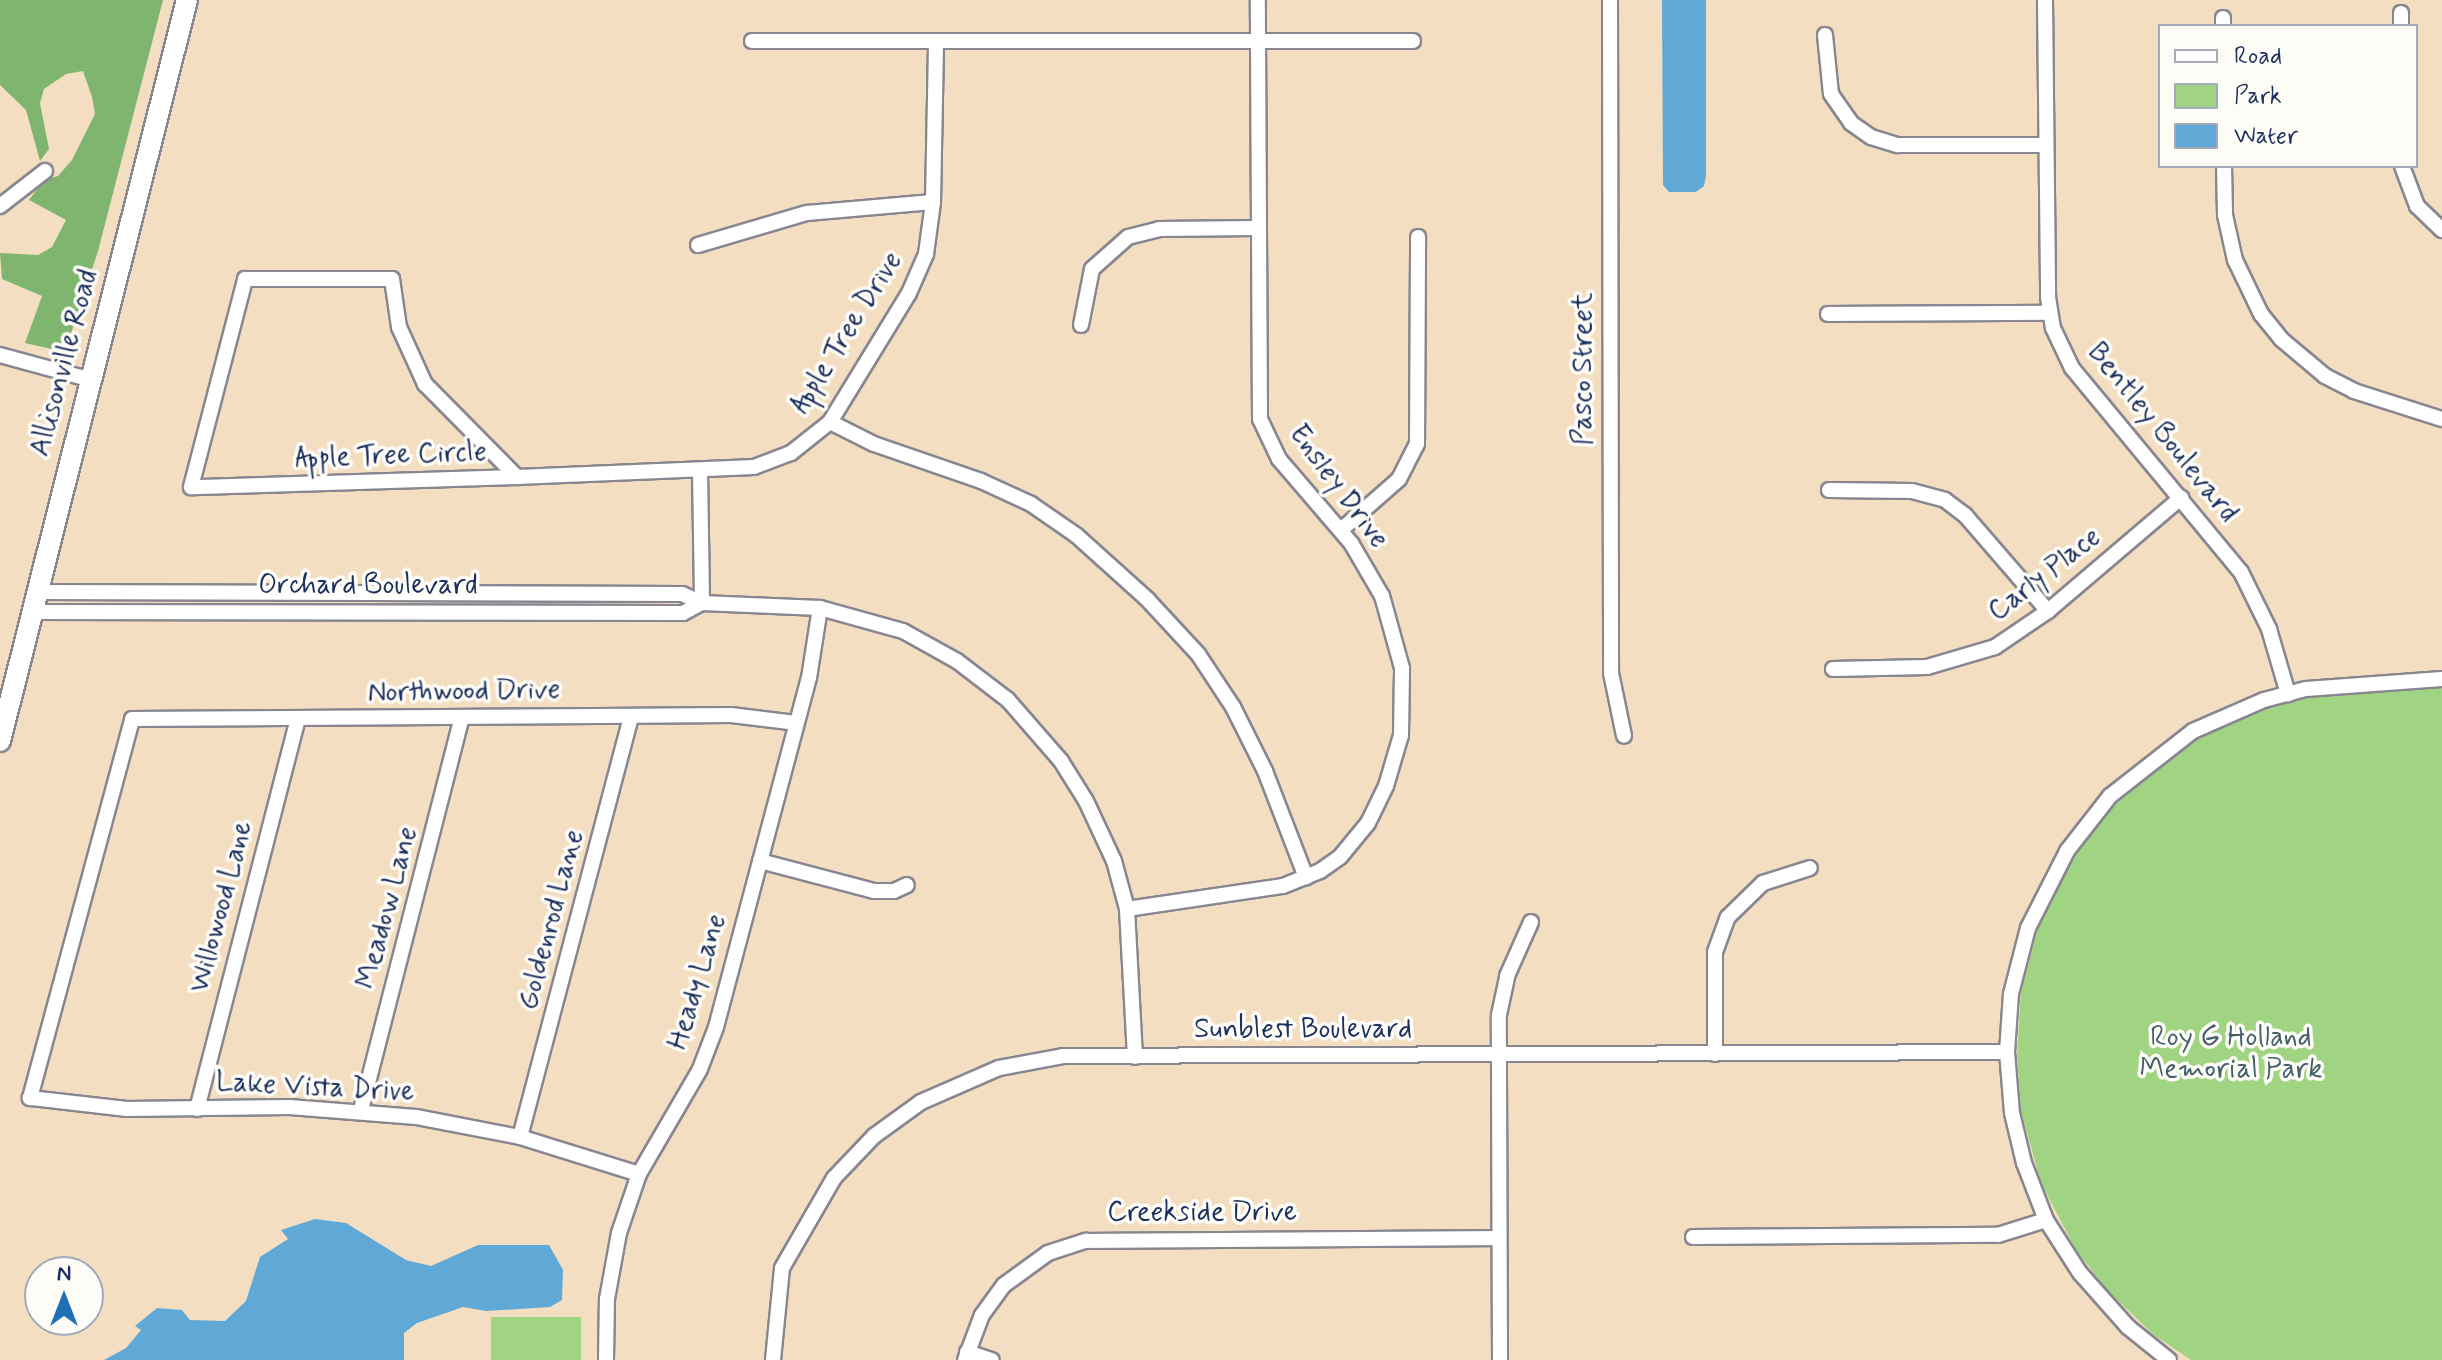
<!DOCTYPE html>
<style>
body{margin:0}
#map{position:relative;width:2442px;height:1360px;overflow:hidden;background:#f4dec1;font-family:Mynerve,sans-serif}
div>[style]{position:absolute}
.green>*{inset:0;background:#a0d382;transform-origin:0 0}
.forest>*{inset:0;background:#80b570}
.water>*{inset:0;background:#60a9d7}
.roads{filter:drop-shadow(2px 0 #888690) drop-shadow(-2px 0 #888690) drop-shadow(0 2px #888690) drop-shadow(0 -2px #888690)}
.minor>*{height:14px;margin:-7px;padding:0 7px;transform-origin:7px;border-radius:7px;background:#fff}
.primary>*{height:20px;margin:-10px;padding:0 10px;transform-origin:10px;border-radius:10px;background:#fff}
span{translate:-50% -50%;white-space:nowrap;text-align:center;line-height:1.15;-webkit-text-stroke:7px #fdfcf7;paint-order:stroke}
.street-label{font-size:28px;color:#1b2f5e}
.park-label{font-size:28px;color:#436069}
.legend{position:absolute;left:2158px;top:24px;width:260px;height:144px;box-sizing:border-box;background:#fdfcf7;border:2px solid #a3aaba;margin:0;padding:10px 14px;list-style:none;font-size:24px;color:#1b2f5e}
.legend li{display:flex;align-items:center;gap:16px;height:40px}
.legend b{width:40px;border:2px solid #a3aaba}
.north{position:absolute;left:24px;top:1256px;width:80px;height:80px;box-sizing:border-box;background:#fdfcf7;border:2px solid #a3aaba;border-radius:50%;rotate:0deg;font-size:22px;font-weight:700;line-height:32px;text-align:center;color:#1b2f5e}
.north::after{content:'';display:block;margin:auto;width:28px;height:36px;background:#1f6fb2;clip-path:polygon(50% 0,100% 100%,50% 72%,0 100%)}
</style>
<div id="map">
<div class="green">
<i style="clip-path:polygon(2442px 687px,2442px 1360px,2191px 1360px,2154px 1335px,2107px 1290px,2076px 1250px,2041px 1183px,2021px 1111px,2017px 1055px,2021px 993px,2038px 928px,2065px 872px,2101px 819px,2149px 772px,2199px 738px,2254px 712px,2310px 697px)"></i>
<i style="left:581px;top:1317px;width:43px;height:90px;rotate:90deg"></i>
</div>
<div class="forest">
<i style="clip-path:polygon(0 0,163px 0,98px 251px,65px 352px,25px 343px,42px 296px,2px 279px,0 253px,38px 255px,52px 247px,66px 220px,29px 200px,44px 180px,58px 176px,72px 160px,95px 114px,92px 97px,83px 71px,66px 74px,44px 89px,40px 103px,49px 149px,40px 161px,26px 110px,0 85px)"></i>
</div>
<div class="water">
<i style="clip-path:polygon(1662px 0,1706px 0,1706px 176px,1704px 186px,1696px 192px,1669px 192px,1663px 185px)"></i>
<i style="clip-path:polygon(315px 1219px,346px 1223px,406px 1260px,431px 1266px,478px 1245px,549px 1245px,563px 1270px,562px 1300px,550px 1307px,486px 1311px,463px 1307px,417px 1323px,404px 1333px,404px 1360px,104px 1360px,126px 1348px,141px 1330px,135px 1326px,157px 1308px,182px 1310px,190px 1320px,225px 1321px,246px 1301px,260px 1257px,288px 1239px,281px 1230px)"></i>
</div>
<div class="roads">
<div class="minor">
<i style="left:1610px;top:0;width:673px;rotate:89.91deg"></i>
<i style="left:1611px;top:673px;width:64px;rotate:78.3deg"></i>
<i style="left:2045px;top:0;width:297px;rotate:89.4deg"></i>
<i style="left:2048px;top:297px;width:31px;rotate:81deg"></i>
<i style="left:2053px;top:328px;width:44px;rotate:64.6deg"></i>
<i style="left:2072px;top:368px;width:265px;rotate:50.4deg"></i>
<i style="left:2241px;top:572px;width:64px;rotate:63.8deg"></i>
<i style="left:2269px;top:629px;width:68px;rotate:73.7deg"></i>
<i style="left:2401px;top:13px;width:13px;rotate:90deg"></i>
<i style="left:2223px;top:18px;width:8px;rotate:90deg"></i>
<i style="left:1825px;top:35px;width:59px;rotate:84.2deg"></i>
<i style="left:1831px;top:94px;width:35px;rotate:55deg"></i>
<i style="left:1851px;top:123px;width:24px;rotate:35deg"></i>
<i style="left:1871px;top:137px;width:28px;rotate:17deg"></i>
<i style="left:1898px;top:145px;width:148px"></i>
<i style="left:752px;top:41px;width:661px"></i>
<i style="left:2224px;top:166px;width:49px;rotate:88.8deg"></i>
<i style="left:2225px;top:215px;width:46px;rotate:77.5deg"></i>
<i style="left:2235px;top:260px;width:60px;rotate:64.3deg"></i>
<i style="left:2261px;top:314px;width:32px;rotate:51deg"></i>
<i style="left:2281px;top:339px;width:57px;rotate:40.1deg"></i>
<i style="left:2325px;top:376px;width:33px;rotate:27deg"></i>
<i style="left:2354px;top:391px;width:92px;rotate:17.7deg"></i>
<i style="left:2402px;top:166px;width:43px;rotate:69.4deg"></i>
<i style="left:2417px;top:206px;width:35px;rotate:44deg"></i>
<i style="left:0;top:206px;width:57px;rotate:-37.9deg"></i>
<i style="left:698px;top:245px;width:114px;rotate:-16.4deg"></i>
<i style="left:807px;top:213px;width:126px;rotate:-5deg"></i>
<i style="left:245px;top:279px;width:147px"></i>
<i style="left:392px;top:279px;width:49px;rotate:81.7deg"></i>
<i style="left:399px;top:327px;width:63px;rotate:65.5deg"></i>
<i style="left:425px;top:384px;width:131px;rotate:45.3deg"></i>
<i style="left:517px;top:477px;width:326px;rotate:178.2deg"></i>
<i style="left:191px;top:487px;width:215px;rotate:-75.4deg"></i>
<i style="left:1828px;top:314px;width:221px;rotate:-0.3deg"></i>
<i style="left:1081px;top:325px;width:57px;rotate:-78.9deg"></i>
<i style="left:1092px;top:269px;width:48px;rotate:-41.6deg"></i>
<i style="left:1128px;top:237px;width:32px;rotate:-14deg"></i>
<i style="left:1159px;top:229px;width:98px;rotate:-0.6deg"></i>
<i style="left:0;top:355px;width:91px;rotate:15.3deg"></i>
<i style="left:830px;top:422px;width:49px;rotate:26.6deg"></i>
<i style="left:874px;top:444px;width:113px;rotate:19.1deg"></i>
<i style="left:981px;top:481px;width:55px;rotate:24.7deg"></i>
<i style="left:1031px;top:504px;width:55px;rotate:34.6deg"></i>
<i style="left:1076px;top:535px;width:96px;rotate:42deg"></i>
<i style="left:1147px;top:599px;width:75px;rotate:47.2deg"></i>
<i style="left:1198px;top:654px;width:64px;rotate:56.6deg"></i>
<i style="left:1233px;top:707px;width:72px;rotate:63.4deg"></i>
<i style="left:1265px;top:771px;width:114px;rotate:68.9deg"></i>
<i style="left:700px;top:471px;width:132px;rotate:89.1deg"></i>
<i style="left:517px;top:477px;width:237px;rotate:-2.4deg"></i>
<i style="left:754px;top:467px;width:40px;rotate:-21deg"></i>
<i style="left:791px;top:453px;width:50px;rotate:-38.5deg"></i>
<i style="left:830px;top:422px;width:151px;rotate:-58.5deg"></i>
<i style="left:909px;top:293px;width:43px;rotate:-66.4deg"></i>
<i style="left:926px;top:254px;width:52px;rotate:-82.3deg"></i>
<i style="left:933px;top:202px;width:161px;rotate:-88.9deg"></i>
<i style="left:1829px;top:490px;width:83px;rotate:0.7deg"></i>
<i style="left:1912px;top:491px;width:34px;rotate:15deg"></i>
<i style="left:1945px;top:500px;width:25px;rotate:37deg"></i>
<i style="left:1965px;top:515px;width:127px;rotate:49.2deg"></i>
<i style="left:1341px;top:530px;width:77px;rotate:-41.3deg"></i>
<i style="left:1399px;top:479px;width:39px;rotate:-63deg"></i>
<i style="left:1417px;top:444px;width:207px;rotate:-89.7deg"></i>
<i style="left:38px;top:592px;width:644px;rotate:0.18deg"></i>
<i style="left:682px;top:594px;width:22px;rotate:24deg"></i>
<i style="left:702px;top:603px;width:118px;rotate:2.4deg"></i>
<i style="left:820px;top:608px;width:86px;rotate:15.5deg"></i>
<i style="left:903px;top:631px;width:62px;rotate:29.1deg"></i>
<i style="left:957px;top:661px;width:64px;rotate:37.4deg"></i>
<i style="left:1008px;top:700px;width:81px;rotate:49deg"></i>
<i style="left:1061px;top:761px;width:47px;rotate:58deg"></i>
<i style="left:1086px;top:801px;width:66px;rotate:65deg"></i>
<i style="left:1114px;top:861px;width:50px;rotate:74.8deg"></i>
<i style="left:1127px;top:909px;width:148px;rotate:86.9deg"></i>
<i style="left:32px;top:612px;width:651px;rotate:0.09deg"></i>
<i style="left:683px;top:613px;width:21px;rotate:-28deg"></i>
<i style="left:1833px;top:669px;width:94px;rotate:-1.2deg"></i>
<i style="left:1927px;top:667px;width:71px;rotate:-16.4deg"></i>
<i style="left:1995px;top:647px;width:64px;rotate:-34.2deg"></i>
<i style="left:2048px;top:611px;width:175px;rotate:-40.4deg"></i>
<i style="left:760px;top:861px;width:118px;rotate:14.7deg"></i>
<i style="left:874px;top:891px;width:20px"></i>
<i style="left:894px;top:891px;width:14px;rotate:-25deg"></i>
<i style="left:1127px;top:909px;width:158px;rotate:-8.4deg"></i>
<i style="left:1283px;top:886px;width:40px;rotate:-22deg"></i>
<i style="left:1320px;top:871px;width:24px;rotate:-35deg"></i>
<i style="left:1340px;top:857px;width:44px;rotate:-50.5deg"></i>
<i style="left:1368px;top:823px;width:41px;rotate:-64.1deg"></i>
<i style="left:1386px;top:786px;width:53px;rotate:-73.6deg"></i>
<i style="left:1401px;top:735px;width:67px;rotate:-89.1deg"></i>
<i style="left:1402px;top:668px;width:75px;rotate:-105.5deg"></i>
<i style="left:1382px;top:596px;width:61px;rotate:-120.3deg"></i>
<i style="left:1351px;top:543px;width:111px;rotate:-130.6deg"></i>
<i style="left:1279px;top:459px;width:44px;rotate:-115.4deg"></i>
<i style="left:1260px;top:419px;width:419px;rotate:-90.3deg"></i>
<i style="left:1715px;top:1054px;width:102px;rotate:-90deg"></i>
<i style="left:1715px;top:952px;width:37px;rotate:-70deg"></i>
<i style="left:1728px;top:917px;width:49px;rotate:-44.2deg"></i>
<i style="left:1763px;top:883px;width:49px;rotate:-17.7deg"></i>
<i style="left:197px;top:1109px;width:403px;rotate:-75.5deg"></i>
<i style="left:361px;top:1110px;width:405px;rotate:-75.6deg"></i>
<i style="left:520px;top:1137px;width:435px;rotate:-75.2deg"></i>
<i style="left:639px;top:1174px;width:125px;rotate:-162.7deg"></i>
<i style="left:520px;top:1137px;width:106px;rotate:-169.1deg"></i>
<i style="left:416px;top:1117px;width:127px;rotate:-175.5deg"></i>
<i style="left:289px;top:1107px;width:162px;rotate:179.3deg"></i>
<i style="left:127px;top:1109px;width:98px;rotate:-173.5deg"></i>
<i style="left:30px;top:1098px;width:392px;rotate:-74.9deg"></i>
<i style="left:132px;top:719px;width:599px;rotate:-0.38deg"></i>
<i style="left:731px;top:715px;width:65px;rotate:7deg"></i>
<i style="left:1693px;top:1237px;width:305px;rotate:-0.4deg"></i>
<i style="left:1998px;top:1235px;width:50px;rotate:-17.4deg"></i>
<i style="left:967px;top:1352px;width:26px;rotate:18deg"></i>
<i style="left:606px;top:1360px;width:61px;rotate:-89.1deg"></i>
<i style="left:607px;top:1299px;width:67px;rotate:-79.7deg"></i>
<i style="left:619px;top:1233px;width:62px;rotate:-71.3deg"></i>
<i style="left:639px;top:1174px;width:121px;rotate:-59.8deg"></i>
<i style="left:700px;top:1069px;width:45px;rotate:-69.1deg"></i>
<i style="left:716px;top:1027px;width:361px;rotate:-75.1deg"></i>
<i style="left:809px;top:678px;width:71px;rotate:-81.1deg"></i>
<i style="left:773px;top:1360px;width:92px;rotate:-84.4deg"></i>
<i style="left:782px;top:1268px;width:104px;rotate:-60deg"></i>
<i style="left:834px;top:1178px;width:58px;rotate:-46.4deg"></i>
<i style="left:874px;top:1136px;width:58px;rotate:-35.9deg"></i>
<i style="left:921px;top:1102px;width:85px;rotate:-23.6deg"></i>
<i style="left:999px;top:1068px;width:65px;rotate:-10.6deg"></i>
<i style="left:1063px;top:1056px;width:944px;rotate:-0.24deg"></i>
<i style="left:965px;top:1360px;width:48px;rotate:-69.3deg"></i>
<i style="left:982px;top:1315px;width:37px;rotate:-54deg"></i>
<i style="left:1004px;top:1285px;width:54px;rotate:-36deg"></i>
<i style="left:1048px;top:1253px;width:40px;rotate:-18deg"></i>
<i style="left:1086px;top:1241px;width:413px;rotate:-0.4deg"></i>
<i style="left:1500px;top:1360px;width:345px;rotate:-90.2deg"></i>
<i style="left:1499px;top:1015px;width:40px;rotate:-78deg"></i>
<i style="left:1507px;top:976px;width:59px;rotate:-66deg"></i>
<i style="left:2169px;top:1360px;width:53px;rotate:-141.2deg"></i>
<i style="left:2128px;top:1327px;width:72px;rotate:-131.6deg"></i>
<i style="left:2080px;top:1273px;width:63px;rotate:-122.7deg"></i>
<i style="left:2046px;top:1220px;width:61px;rotate:-111.1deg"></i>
<i style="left:2024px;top:1163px;width:51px;rotate:-103.5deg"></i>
<i style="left:2012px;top:1113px;width:61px;rotate:-94.7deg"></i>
<i style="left:2007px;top:1052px;width:58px;rotate:-86.1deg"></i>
<i style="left:2011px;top:994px;width:68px;rotate:-75.6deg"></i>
<i style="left:2028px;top:928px;width:86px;rotate:-63.1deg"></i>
<i style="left:2067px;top:851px;width:70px;rotate:-52deg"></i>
<i style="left:2110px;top:796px;width:105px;rotate:-38.1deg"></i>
<i style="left:2193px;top:731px;width:77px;rotate:-23.6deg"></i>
<i style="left:2264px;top:700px;width:43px;rotate:-14.7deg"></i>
<i style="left:2306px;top:689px;width:136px;rotate:-4.2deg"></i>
</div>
<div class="primary">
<i style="left:0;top:741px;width:764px;rotate:-75.84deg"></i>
</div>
</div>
<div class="street-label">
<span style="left:847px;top:333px;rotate:-58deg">Apple Tree Drive</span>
<span style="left:65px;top:363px;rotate:-75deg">Allisonville Road</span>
<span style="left:1584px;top:369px;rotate:-90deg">Pasco Street</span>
<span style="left:2162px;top:433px;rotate:51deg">Bentley Boulevard</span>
<span style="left:391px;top:456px;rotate:-2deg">Apple Tree Circle</span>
<span style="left:1338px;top:487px;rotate:53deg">Ensley Drive</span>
<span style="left:2045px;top:575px;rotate:-38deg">Carly Place</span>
<span style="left:368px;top:586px">Orchard Boulevard</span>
<span style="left:464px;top:692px;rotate:-1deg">Northwood Drive</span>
<span style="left:222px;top:907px;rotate:-75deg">Willowood Lane</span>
<span style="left:388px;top:908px;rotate:-75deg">Meadow Lane</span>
<span style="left:552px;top:920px;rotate:-75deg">Goldenrod Lane</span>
<span style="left:698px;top:982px;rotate:-73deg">Heady Lane</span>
<span style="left:1303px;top:1030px">Sunblest Boulevard</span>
<span style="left:315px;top:1088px;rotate:3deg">Lake Vista Drive</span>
<span style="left:1202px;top:1213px">Creekside Drive</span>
</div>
<div class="park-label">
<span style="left:2231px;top:1054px">Roy G Holland<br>Memorial Park</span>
</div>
<ul class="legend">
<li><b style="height:10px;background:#fff"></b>Road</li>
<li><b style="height:22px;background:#a0d382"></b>Park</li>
<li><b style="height:22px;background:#60a9d7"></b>Water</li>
</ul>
<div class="north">N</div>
</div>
